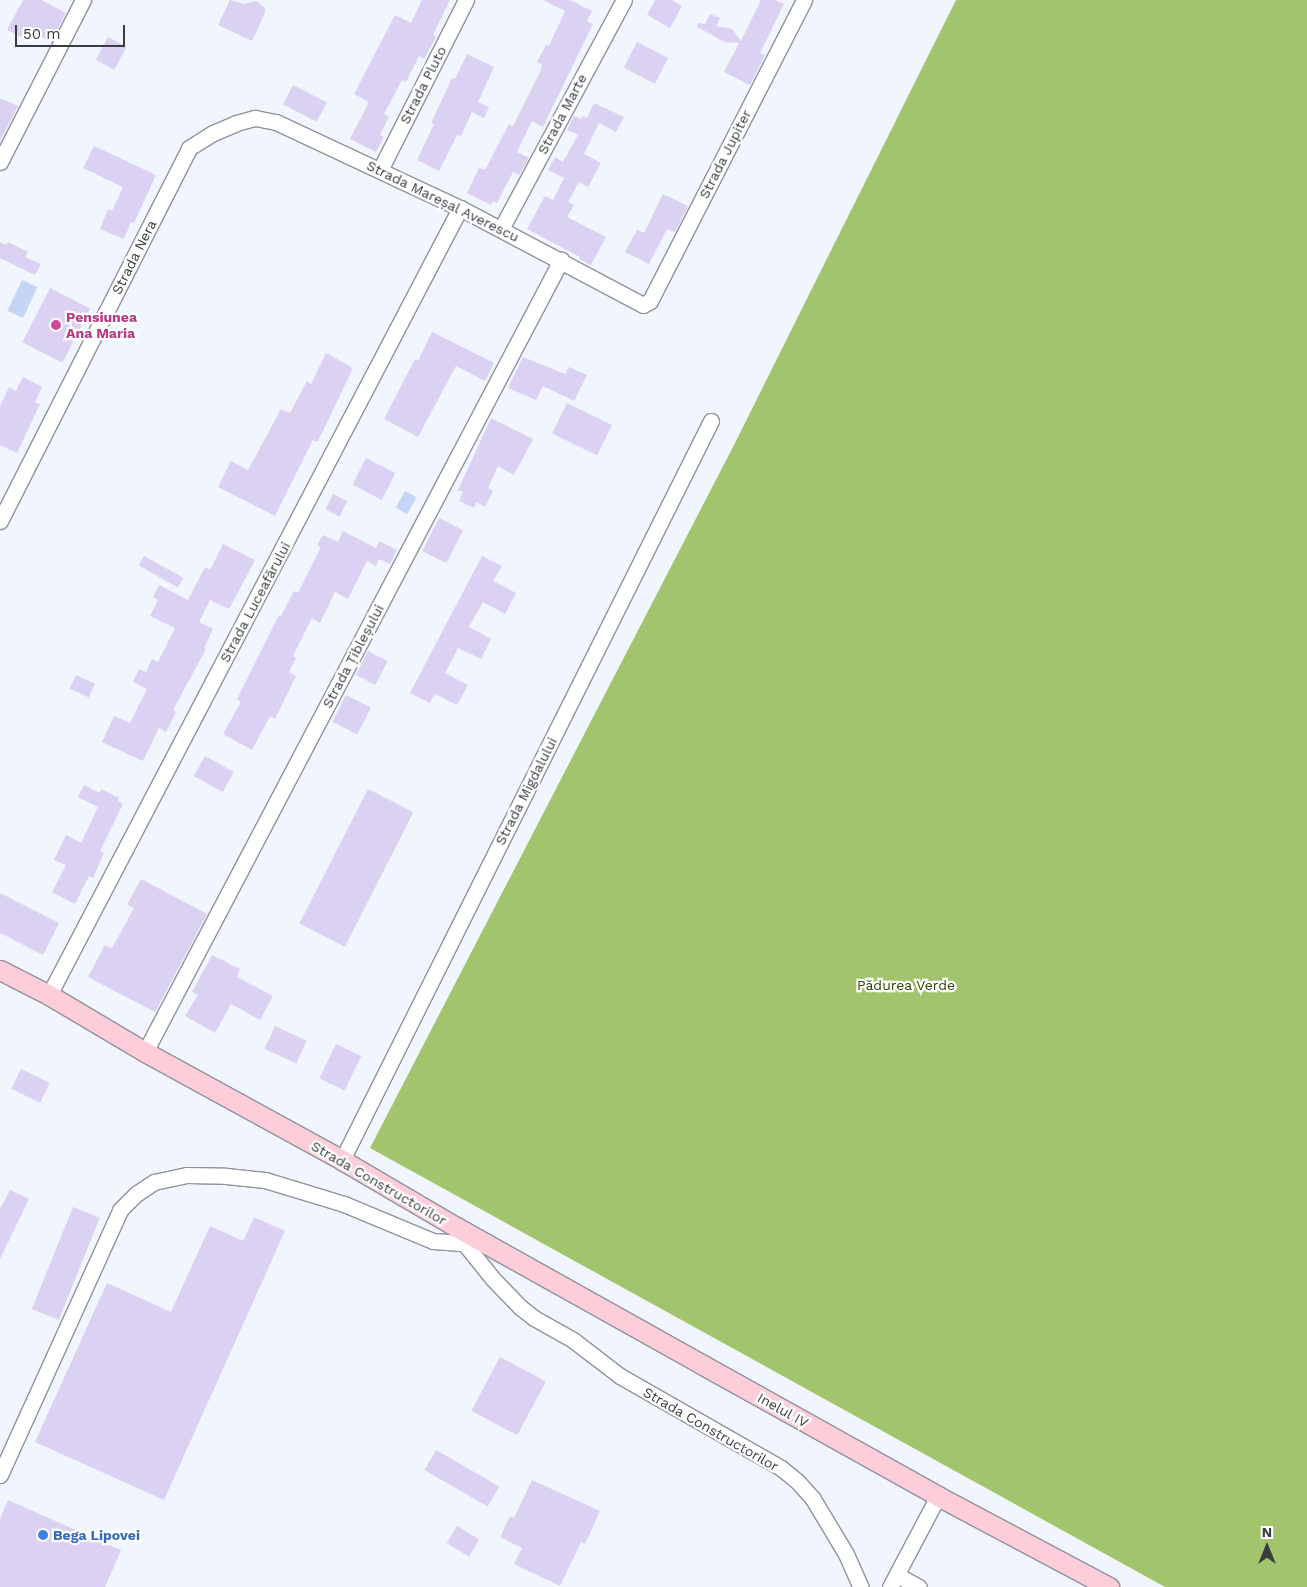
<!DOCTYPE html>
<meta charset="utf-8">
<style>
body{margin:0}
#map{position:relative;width:1307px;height:1587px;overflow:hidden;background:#f1f5fd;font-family:"Work Sans",sans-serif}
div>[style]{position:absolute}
.forest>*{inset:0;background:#a1c46d}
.water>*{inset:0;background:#c4d5f5;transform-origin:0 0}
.building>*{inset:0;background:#dbd1f3;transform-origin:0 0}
.roads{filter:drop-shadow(1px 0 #8f939d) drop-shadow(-1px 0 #8f939d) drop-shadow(0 1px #8f939d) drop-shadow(0 -1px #8f939d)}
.minor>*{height:15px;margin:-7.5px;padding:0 7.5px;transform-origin:7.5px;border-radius:7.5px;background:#fff}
.major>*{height:19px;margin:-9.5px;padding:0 9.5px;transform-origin:9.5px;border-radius:9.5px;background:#fdcdda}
.dots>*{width:14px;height:14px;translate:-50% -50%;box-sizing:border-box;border:2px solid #fff;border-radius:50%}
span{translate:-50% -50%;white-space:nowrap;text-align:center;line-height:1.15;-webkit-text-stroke:4.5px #fff;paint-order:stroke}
.street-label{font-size:14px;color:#3a3c40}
.hotel-label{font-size:14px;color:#b23c85;font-weight:700}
.left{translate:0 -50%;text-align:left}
.park-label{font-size:14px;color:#2e4300}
.shop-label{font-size:14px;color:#366cbe;font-weight:700}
.north{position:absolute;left:1242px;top:1522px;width:50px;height:50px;-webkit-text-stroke:4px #fff;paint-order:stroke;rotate:0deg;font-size:14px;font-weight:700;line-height:20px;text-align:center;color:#3a3c40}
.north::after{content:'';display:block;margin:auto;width:18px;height:22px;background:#3a3c40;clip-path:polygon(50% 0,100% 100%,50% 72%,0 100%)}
.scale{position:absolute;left:15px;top:25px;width:110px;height:22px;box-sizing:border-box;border:2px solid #3a3c40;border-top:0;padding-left:6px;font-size:15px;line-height:18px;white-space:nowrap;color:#3a3c40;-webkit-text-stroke:4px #fff;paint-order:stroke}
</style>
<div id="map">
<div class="forest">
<i style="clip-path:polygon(956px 0,1307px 0,1307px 1587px,1165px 1587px,370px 1148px,734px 445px)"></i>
</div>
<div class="water">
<i style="left:22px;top:280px;width:17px;height:34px;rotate:25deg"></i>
<i style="left:405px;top:491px;width:13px;height:19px;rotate:29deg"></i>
</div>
<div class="building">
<i style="clip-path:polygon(23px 0,41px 0,66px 13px,51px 42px,29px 30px,25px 39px,7px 30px)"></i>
<i style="clip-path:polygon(230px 0,244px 4px,257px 1px,265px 8px,265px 13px,252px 41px,218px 25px)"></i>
<i style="clip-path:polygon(422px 0,450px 0,433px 35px,436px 37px,424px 59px,419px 56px,406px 82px,402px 80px,384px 114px,389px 117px,380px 135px,384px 137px,376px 152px,350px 139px,369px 102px,354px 94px,395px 15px,411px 23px)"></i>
<i style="clip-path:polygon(543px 0,570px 0,592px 11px,587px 21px,593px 24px,543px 127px,532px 121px,517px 152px,529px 158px,519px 175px,513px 172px,497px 203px,493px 201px,491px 205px,467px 193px,479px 168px,485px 170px,509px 124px,513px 126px,541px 70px,542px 65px,537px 62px,546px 45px,549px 46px,565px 11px)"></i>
<i style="clip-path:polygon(655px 0,671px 0,682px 6px,670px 28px,647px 15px)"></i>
<i style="clip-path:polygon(761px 0,775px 0,784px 4px,760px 53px,765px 55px,750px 85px,724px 72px,739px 43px,725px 42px,697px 27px,698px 23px,705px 24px,710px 14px,720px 18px,716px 26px,732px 29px,741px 41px)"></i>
<i style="left:108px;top:37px;width:21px;height:26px;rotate:28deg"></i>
<i style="left:637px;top:42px;width:35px;height:29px;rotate:27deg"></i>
<i style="clip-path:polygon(467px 54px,494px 67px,478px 102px,489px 107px,484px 118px,472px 112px,461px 136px,457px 135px,439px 171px,417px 160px,434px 124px,431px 123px,452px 78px,455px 79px)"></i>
<i style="left:293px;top:85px;width:38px;height:22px;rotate:27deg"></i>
<i style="clip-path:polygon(0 98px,18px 106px,0 141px)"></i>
<i style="clip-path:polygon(594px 103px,624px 117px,616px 132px,599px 123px,584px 154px,601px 163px,588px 187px,579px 182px,568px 202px,574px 205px,567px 217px,606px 237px,591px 265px,579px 259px,580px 257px,527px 229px,545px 196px,553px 200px,564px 178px,548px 170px,555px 157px,563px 162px,578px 135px,567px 130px,574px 116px,581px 119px,583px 116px,587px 118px)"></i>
<i style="clip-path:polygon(94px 146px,156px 175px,134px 223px,131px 222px,124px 239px,100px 229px,108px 209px,112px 211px,123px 187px,83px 168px)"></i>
<i style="clip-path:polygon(663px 194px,688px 206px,675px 232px,667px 229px,649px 264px,625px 252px,637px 230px,644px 233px)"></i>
<i style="clip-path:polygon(0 242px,6px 245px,8px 242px,28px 252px,25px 257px,41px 264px,35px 275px,0 258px)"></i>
<i style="left:50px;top:288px;width:45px;height:61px;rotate:27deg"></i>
<i style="clip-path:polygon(432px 332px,494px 363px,485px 381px,456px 366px,418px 437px,384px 419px,415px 359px,418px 361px)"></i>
<i style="clip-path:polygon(326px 353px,353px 368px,323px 431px,317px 442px,313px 440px,275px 516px,218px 487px,231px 461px,248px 470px,281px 409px,290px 413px,307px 381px,311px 384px)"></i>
<i style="clip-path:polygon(523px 357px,565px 374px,569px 367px,587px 375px,574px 401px,543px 386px,536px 400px,508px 388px)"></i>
<i style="clip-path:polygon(23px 377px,42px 387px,35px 402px,40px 404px,17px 453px,0 445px,0 406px,9px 387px,16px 391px)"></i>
<i style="left:567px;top:403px;width:50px;height:34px;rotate:26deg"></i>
<i style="clip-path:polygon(491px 418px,533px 439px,514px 475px,498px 466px,488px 488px,493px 491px,485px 507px,476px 502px,474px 508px,459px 501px,463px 492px,458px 490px)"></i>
<i style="left:366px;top:458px;width:33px;height:30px;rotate:27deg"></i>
<i style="left:333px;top:494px;width:16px;height:17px;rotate:27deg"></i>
<i style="left:439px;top:518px;width:27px;height:37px;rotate:27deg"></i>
<i style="clip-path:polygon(343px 531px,376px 548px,379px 541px,397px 550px,390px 564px,379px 559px,376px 566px,367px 561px,348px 599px,335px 592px,320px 623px,312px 618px,293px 656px,296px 658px,289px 672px,296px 676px,275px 719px,270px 716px,252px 750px,223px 734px,241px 702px,237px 699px,279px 615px,281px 616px,294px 591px,298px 593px,321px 547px,317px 545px,323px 535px,338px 542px)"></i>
<i style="clip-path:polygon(223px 544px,255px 560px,229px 609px,210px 600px,199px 622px,213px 629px,204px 648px,206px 649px,173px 710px,176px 712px,166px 732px,159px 728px,143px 761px,102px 742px,114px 716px,130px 723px,147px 689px,133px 682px,139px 669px,146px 672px,152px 659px,158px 662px,175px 628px,150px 616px,158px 600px,153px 597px,159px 585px,188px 600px,205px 567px,210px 570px)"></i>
<i style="left:144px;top:556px;width:45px;height:11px;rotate:29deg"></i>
<i style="clip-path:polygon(482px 556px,502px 566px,493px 581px,516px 593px,505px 614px,483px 602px,469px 627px,491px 639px,481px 659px,458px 648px,453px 658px,445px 673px,468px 685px,457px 705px,435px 694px,430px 703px,410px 693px)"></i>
<i style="left:368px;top:651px;width:22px;height:27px;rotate:27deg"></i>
<i style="left:76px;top:675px;width:21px;height:15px;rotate:25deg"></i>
<i style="left:346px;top:695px;width:28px;height:30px;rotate:27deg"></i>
<i style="left:205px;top:756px;width:33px;height:23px;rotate:29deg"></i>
<i style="clip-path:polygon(84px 785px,100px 793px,101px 789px,119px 798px,118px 801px,123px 804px,100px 851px,104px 853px,93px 878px,89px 876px,75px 904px,52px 892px,66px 865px,54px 860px,66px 835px,81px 843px,98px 807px,78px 797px)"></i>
<i style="left:368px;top:789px;width:51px;height:151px;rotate:27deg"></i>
<i style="clip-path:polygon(141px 879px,207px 914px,155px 1012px,88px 977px,105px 945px,112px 948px,134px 908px,127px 905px)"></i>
<i style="clip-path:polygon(0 893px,59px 923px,43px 955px,0 933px)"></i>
<i style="clip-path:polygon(212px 955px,240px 969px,237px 977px,273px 996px,260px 1020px,231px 1004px,215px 1033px,185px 1016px,198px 995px,192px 992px)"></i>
<i style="left:275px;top:1026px;width:35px;height:25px;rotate:25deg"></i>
<i style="left:336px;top:1044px;width:28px;height:38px;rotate:26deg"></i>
<i style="left:21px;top:1069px;width:32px;height:22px;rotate:26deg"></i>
<i style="clip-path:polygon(10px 1190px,29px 1199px,0 1259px,0 1209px)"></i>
<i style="left:73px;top:1207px;width:29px;height:110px;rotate:22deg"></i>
<i style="clip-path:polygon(254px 1217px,285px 1231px,164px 1500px,35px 1442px,107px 1283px,171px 1312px,210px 1226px,243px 1241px)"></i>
<i style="left:500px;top:1357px;width:52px;height:61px;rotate:28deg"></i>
<i style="left:436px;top:1450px;width:73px;height:23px;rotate:30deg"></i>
<i style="clip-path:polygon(532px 1480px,600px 1511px,585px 1544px,581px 1542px,560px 1586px,514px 1564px,522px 1548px,500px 1537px,510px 1516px,514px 1518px)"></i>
<i style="clip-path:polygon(8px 1500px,121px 1550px,105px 1587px,0 1587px,0 1519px)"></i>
<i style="left:457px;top:1526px;width:26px;height:20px;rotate:31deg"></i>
</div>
<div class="roads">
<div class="minor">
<i style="left:0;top:162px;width:182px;rotate:-62.9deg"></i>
<i style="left:380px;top:170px;width:191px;rotate:-63.2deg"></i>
<i style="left:501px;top:229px;width:260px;rotate:-61.8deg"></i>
<i style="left:0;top:521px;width:418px;rotate:-63.1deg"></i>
<i style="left:189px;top:148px;width:28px;rotate:-32deg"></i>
<i style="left:213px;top:133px;width:25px;rotate:-23deg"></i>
<i style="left:236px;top:123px;width:20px;rotate:-15deg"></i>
<i style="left:255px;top:118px;width:21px;rotate:11deg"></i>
<i style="left:276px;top:122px;width:203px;rotate:25.1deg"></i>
<i style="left:460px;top:208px;width:207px;rotate:27.9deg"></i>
<i style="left:643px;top:305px;width:8px;rotate:-30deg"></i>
<i style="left:650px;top:301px;width:338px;rotate:-62.9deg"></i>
<i style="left:49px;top:995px;width:888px;rotate:-62.42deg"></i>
<i style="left:145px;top:1052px;width:895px;rotate:-62.29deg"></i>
<i style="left:342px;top:1160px;width:826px;rotate:-63.47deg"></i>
<i style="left:460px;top:1235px;width:9px;rotate:63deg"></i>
<i style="left:464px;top:1243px;width:46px;rotate:51.1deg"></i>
<i style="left:493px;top:1279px;width:39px;rotate:46deg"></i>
<i style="left:520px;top:1307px;width:18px;rotate:38deg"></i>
<i style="left:534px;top:1318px;width:45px;rotate:29.4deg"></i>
<i style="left:573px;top:1340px;width:59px;rotate:37.5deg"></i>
<i style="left:620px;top:1376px;width:185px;rotate:29.7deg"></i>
<i style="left:781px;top:1468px;width:21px;rotate:39deg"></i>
<i style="left:797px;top:1481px;width:24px;rotate:48deg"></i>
<i style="left:813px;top:1499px;width:64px;rotate:59deg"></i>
<i style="left:846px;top:1554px;width:36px;rotate:66deg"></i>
<i style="left:0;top:1475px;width:291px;rotate:-65.6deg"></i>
<i style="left:120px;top:1210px;width:23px;rotate:-45deg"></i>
<i style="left:136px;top:1194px;width:22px;rotate:-34deg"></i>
<i style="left:154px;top:1182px;width:34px;rotate:-12deg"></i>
<i style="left:187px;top:1175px;width:39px;rotate:1deg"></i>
<i style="left:226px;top:1176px;width:39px;rotate:6deg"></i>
<i style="left:265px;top:1180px;width:83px;rotate:16.9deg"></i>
<i style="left:344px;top:1204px;width:96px;rotate:22.6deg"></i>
<i style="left:433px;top:1241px;width:31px;rotate:4deg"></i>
<i style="left:897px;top:1575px;width:25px;rotate:29deg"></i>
<i style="left:890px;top:1587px;width:103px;rotate:-62.2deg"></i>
</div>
<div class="major">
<i style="left:0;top:970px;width:55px;rotate:27deg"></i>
<i style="left:49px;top:995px;width:112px;rotate:30.7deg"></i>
<i style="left:145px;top:1052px;width:225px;rotate:28.7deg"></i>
<i style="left:342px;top:1160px;width:134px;rotate:30.4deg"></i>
<i style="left:458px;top:1228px;width:281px;rotate:29.2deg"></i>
<i style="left:703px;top:1365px;width:269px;rotate:29.1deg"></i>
<i style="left:938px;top:1496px;width:194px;rotate:28deg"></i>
</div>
</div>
<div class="dots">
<i style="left:56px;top:325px;background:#d1479c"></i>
<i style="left:43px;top:1535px;background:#3f7fe0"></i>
</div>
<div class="street-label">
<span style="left:423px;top:85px;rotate:-63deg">Strada Pluto</span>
<span style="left:562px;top:114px;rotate:-62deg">Strada Marte</span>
<span style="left:725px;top:154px;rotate:-63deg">Strada Jupiter</span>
<span style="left:443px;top:201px;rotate:26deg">Strada Mareșal Averescu</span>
<span style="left:134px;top:257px;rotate:-63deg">Strada Nera</span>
<span style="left:255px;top:602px;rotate:-62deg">Strada Luceafărului</span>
<span style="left:353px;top:656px;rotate:-62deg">Strada Țibleșului</span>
<span style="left:526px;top:791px;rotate:-63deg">Strada Migdalului</span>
<span style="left:379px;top:1183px;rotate:30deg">Strada Constructorilor</span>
<span style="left:783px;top:1410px;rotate:29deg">Inelul IV</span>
<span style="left:711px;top:1429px;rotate:30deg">Strada Constructorilor</span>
</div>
<div class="hotel-label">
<span class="left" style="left:66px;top:325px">Pensiunea<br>Ana Maria</span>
</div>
<div class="park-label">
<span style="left:906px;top:985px">Pădurea Verde</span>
</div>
<div class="shop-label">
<span class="left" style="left:53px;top:1535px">Bega Lipovei</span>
</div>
<div class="north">N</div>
<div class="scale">50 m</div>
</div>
